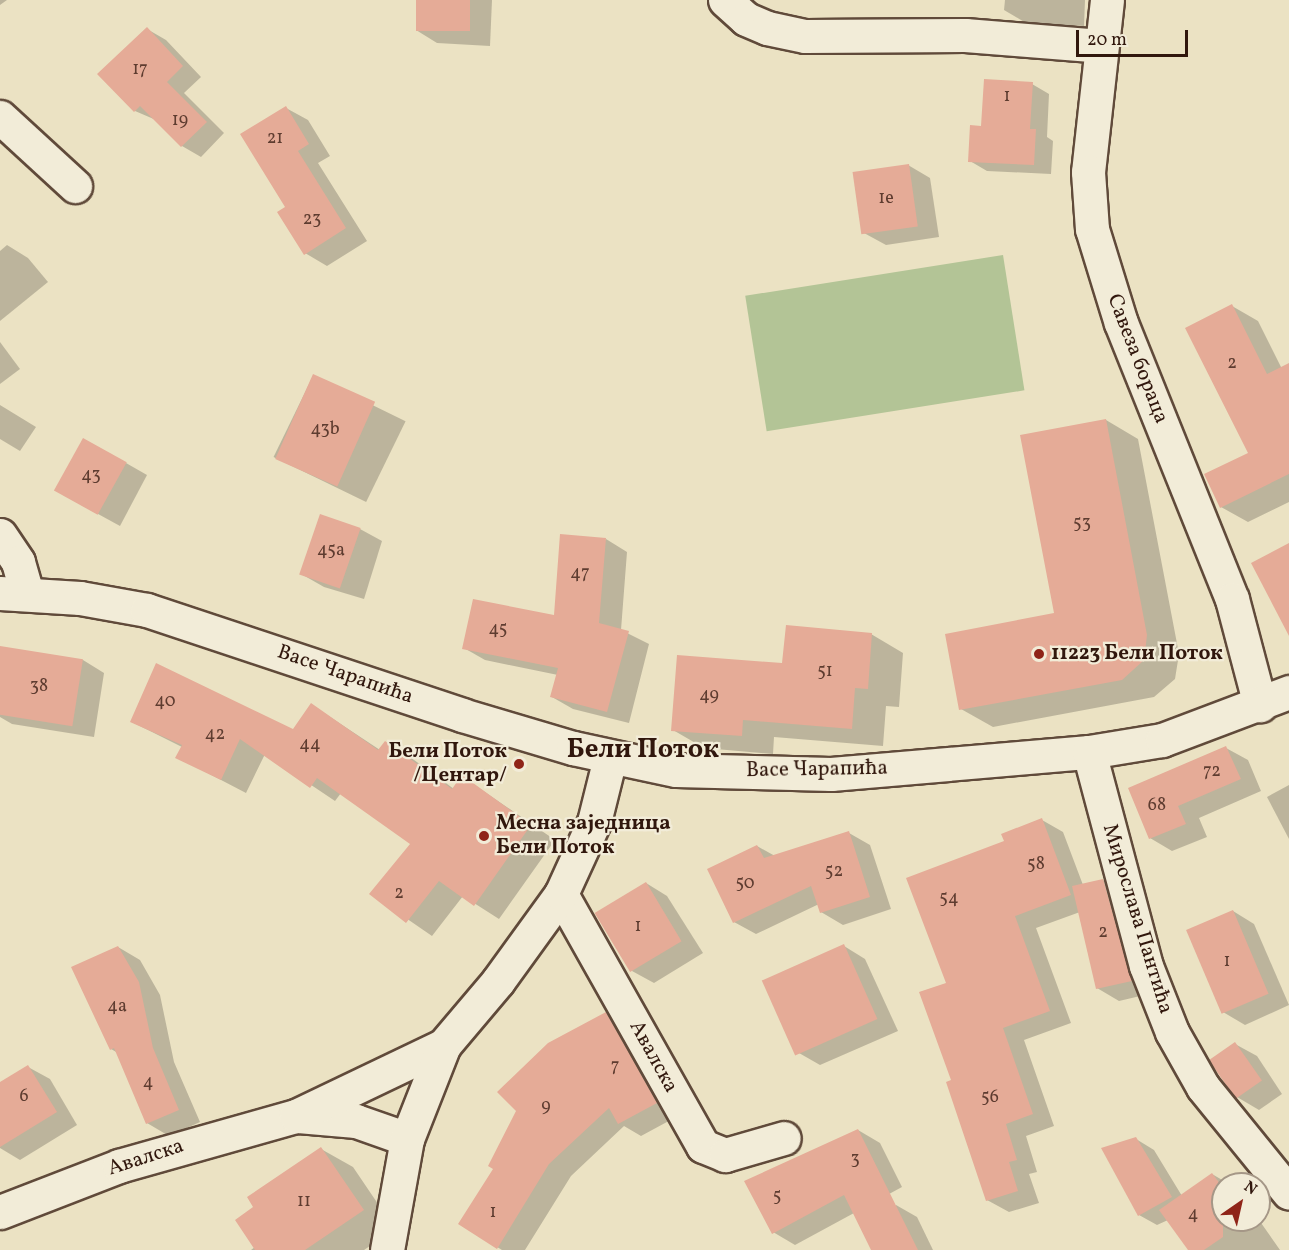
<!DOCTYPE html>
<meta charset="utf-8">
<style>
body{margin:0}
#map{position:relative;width:1289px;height:1250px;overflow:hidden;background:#ebe2c3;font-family:Vollkorn,serif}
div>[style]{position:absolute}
.green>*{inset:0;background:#b3c496;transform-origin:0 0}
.shadow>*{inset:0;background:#0003;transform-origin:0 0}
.building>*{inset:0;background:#e5ab97;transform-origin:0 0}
.roads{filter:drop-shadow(2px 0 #604a3a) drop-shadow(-2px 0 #604a3a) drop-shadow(0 2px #604a3a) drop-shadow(0 -2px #604a3a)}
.minor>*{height:33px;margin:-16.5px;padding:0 16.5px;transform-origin:16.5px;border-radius:16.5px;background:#f2ecd8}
.dots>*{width:16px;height:16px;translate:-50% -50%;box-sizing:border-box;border:3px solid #f2ecd8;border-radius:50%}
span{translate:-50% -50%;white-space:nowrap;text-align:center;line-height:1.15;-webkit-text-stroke:4.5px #f2ecd8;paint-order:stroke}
.number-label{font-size:18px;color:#5e3c30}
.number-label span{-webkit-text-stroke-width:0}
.street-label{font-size:21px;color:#31170d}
.poi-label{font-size:21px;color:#31170d;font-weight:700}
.left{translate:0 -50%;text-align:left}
.right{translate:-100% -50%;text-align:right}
.district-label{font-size:27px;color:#31170d;font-weight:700}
.north{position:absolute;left:1211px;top:1172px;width:60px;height:60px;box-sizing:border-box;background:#f2ecd8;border:2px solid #a59787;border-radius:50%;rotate:34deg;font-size:16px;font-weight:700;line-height:24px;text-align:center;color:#31170d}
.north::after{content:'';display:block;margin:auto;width:21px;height:27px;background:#8f2418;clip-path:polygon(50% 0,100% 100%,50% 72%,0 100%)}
.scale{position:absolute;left:1076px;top:30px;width:112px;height:27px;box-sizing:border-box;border:3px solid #31170d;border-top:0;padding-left:8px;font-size:18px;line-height:21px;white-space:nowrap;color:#31170d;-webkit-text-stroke:4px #f2ecd8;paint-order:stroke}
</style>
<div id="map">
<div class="green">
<i style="left:1003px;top:255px;width:137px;height:261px;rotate:81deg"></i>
</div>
<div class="shadow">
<i style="clip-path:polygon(0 0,7px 0,0 5px)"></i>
<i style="clip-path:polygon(417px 0,492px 0,490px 46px,437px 43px,416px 30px)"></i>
<i style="clip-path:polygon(1005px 0,1085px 0,1084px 26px,1026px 23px,1004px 10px)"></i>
<i style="clip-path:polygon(147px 29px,166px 40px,201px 77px,184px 93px,224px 133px,201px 157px,182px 146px,156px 120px,135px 111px,99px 74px)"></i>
<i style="clip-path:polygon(1032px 84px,1049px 94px,1047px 137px,1053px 141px,1051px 174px,987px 171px,970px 161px,983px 127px)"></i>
<i style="clip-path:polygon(286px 108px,308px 120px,330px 156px,318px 163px,367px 241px,327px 266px,305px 253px,287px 207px)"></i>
<i style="clip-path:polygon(908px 165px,930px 178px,939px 237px,886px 245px,864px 233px)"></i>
<i style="clip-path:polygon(7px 245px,28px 258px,48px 282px,0 321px,0 251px)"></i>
<i style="clip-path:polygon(1232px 306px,1258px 321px,1282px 369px,1289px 365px,1289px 502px,1248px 522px,1221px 507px,1250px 454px)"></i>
<i style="clip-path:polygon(0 342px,20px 369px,0 384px)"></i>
<i style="left:313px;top:376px;width:103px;height:90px;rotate:26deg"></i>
<i style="clip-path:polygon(0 405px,36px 427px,20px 451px,0 439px)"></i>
<i style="clip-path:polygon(1106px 420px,1138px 439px,1179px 654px,1175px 679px,1154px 697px,993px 727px,961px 709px,1056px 615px)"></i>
<i style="clip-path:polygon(126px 463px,147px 475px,120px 526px,78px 503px)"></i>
<i style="clip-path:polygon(360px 529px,382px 541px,364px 599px,324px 587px,303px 575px)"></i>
<i style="clip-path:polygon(606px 539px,627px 552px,621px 630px,649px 644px,629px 723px,573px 709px,552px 697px,558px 675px,485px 660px,464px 648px,555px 617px)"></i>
<i style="clip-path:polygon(871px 634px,903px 653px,899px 707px,886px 706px,883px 746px,774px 737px,773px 754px,704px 748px,673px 730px,784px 665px)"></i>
<i style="clip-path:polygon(0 650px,83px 660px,104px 673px,94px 737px,12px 724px,0 717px)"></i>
<i style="clip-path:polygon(312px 705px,380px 750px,386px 743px,410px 757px,454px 789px,463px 777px,555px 840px,499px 919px,463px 896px,432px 936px,371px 894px,412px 844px,341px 793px,335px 801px,265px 754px,246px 793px,177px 757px,182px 747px,132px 722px,293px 731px)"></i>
<i style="clip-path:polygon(1226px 748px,1248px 760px,1261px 791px,1199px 818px,1207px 837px,1172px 851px,1150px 838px)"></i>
<i style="clip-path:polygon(1289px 785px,1289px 839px,1267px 797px)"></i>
<i style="clip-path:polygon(1042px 820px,1063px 832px,1083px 885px,1103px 880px,1125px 893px,1153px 993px,1119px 1001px,1097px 988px,1080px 912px,1036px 928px,1071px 1023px,1024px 1040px,1054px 1126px,1026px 1136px,1037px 1172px,1029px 1174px,1039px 1203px,1009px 1212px,987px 1200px,953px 1081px,948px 984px,1006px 842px)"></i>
<i style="clip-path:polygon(849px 833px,870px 845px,891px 909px,843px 925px,821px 912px,819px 904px,756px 934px,734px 922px,757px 846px,775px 856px)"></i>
<i style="clip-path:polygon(646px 883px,667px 896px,703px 953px,654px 983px,632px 971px)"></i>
<i style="clip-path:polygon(1233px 911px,1254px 924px,1289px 1005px,1245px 1025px,1223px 1012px)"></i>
<i style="clip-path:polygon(844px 946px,865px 959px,898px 1031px,820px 1065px,799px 1053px)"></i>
<i style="clip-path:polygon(118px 947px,140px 960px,160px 995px,174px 1062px,200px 1122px,169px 1136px,147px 1123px,118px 1053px,111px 1049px)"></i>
<i style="clip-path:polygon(606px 1014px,628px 1026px,678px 1116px,641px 1136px,624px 1126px,571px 1176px,525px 1250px,502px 1250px,460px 1224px)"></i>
<i style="clip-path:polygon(1235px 1044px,1257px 1056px,1282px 1094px,1259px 1110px,1237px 1097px,1212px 1061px)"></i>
<i style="clip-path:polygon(28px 1067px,50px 1079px,77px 1125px,20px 1160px,0 1148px,0 1084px)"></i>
<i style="clip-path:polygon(858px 1130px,880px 1143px,902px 1187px,795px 1245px,773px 1232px)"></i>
<i style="clip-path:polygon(1136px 1139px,1154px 1150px,1182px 1196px,1212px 1174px,1229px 1184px,1223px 1184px,1223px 1220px,1259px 1220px,1280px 1250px,1190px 1250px,1168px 1220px,1157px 1225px,1139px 1215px)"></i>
<i style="clip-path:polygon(321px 1149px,353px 1167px,395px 1229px,364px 1250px,251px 1250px,255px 1247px,256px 1208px)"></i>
<i style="clip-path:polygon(896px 1205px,917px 1217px,933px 1250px,872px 1250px,863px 1231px)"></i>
</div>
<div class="building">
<i style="left:416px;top:0;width:54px;height:31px"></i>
<i style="clip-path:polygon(147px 27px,183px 66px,167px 82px,207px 122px,181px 147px,140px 106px,134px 112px,97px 74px)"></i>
<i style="clip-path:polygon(984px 79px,1033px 82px,1030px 129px,1036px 129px,1034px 165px,968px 162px,970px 125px,981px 126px)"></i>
<i style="clip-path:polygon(286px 106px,309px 144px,298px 151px,346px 228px,304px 255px,277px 212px,285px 207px,240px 134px)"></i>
<i style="left:909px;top:164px;width:63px;height:57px;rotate:82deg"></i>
<i style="clip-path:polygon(1232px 304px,1267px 374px,1289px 363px,1289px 474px,1220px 508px,1204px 474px,1248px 453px,1185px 328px)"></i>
<i style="left:313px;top:374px;width:68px;height:93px;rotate:24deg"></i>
<i style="clip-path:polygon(1106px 419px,1147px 635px,1144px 660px,1122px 680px,959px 710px,945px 634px,1054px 613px,1020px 435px)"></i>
<i style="left:83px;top:438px;width:50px;height:60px;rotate:29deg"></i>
<i style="left:320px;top:514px;width:43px;height:64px;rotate:19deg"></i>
<i style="clip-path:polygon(560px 534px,606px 538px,599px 623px,629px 631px,607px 712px,550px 697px,558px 668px,462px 649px,473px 599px,554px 615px)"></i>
<i style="clip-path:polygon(1289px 543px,1289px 636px,1251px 563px)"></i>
<i style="clip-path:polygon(786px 625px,872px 633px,868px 689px,855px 688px,852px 729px,743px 720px,742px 736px,671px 731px,677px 655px,782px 663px)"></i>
<i style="left:0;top:646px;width:84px;height:68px;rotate:9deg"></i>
<i style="clip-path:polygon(156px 663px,293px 729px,311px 703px,378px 750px,385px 741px,452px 789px,462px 775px,531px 825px,474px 906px,439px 881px,406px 923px,369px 894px,410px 844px,317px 778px,310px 788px,240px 739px,221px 780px,175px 758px,182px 745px,130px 722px)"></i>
<i style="clip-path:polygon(1226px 746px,1241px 779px,1178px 806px,1186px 824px,1149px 839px,1128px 788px)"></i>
<i style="clip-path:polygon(1042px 818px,1071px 895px,1015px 916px,1050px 1011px,1003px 1028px,1033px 1114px,1006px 1124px,1017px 1160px,1009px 1162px,1018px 1191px,986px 1201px,946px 1082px,951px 1080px,919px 992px,946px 983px,906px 878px,1004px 841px,1001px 834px)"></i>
<i style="clip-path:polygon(849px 831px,870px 897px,820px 913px,811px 886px,733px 923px,707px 869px,757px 845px,764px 858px)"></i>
<i style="clip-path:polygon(1103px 879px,1132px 981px,1096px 989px,1072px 886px)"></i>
<i style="left:646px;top:882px;width:69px;height:60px;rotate:59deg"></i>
<i style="left:1233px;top:910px;width:91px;height:51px;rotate:67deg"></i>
<i style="left:844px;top:944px;width:82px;height:90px;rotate:66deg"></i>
<i style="clip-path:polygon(118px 946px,139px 982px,153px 1048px,179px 1110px,146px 1124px,114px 1048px,110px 1050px,71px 967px)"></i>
<i style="clip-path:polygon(606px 1012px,657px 1103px,618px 1124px,609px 1108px,549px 1164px,497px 1249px,458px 1224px,493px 1169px,488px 1166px,516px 1111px,497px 1092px,548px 1043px)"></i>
<i style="left:1235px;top:1042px;width:47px;height:32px;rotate:55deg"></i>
<i style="clip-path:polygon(28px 1065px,57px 1112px,0 1147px,0 1082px)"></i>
<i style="clip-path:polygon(858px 1129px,918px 1250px,871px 1250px,844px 1195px,772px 1234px,744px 1181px)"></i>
<i style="clip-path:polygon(1136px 1137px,1172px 1197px,1138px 1216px,1101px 1148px)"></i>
<i style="clip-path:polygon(321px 1147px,364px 1210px,305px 1250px,255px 1250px,235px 1220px,253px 1207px,247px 1197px)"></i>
<i style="clip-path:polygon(1212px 1173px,1223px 1188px,1223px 1237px,1204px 1250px,1188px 1250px,1159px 1210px)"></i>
</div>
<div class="roads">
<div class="minor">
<i style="left:725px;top:0;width:28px;rotate:42deg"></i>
<i style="left:746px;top:19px;width:23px;rotate:23deg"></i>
<i style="left:767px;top:28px;width:39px;rotate:12deg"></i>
<i style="left:805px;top:36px;width:160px;rotate:-0.4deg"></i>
<i style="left:965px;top:35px;width:136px;rotate:4.6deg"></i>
<i style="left:1107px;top:0;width:173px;rotate:96.3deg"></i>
<i style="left:1088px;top:172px;width:57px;rotate:86deg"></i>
<i style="left:1092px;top:229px;width:98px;rotate:72.9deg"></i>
<i style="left:1121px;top:323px;width:297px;rotate:68.1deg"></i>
<i style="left:1232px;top:599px;width:110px;rotate:75.2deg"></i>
<i style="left:0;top:117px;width:102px;rotate:42.6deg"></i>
<i style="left:0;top:535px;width:32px;rotate:56deg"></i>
<i style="left:18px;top:562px;width:32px;rotate:74deg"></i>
<i style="left:0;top:593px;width:80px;rotate:3.6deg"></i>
<i style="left:80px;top:598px;width:68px;rotate:10.2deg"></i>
<i style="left:147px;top:610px;width:332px;rotate:18.4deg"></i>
<i style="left:462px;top:715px;width:116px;rotate:16.6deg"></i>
<i style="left:573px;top:748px;width:105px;rotate:12.1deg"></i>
<i style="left:676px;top:770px;width:155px;rotate:1.5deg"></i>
<i style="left:831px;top:774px;width:259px;rotate:-4.9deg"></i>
<i style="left:1089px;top:752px;width:74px;rotate:-9.3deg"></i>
<i style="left:1162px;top:740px;width:136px;rotate:-20.7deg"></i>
<i style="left:1089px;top:752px;width:221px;rotate:75.1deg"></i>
<i style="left:1146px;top:966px;width:71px;rotate:68.5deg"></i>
<i style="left:1172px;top:1032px;width:63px;rotate:60.6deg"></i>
<i style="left:1203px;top:1087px;width:136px;rotate:50.9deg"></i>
<i style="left:561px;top:894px;width:289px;rotate:60.6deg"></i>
<i style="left:703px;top:1146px;width:24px;rotate:22deg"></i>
<i style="left:725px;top:1155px;width:61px;rotate:-16.1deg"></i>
<i style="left:298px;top:1116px;width:58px;rotate:4.9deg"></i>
<i style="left:356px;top:1121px;width:54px;rotate:19.4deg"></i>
<i style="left:0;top:1212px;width:128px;rotate:-21.1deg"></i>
<i style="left:119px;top:1166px;width:184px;rotate:-15.8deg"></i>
<i style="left:296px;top:1116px;width:164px;rotate:-25.6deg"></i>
<i style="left:387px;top:1250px;width:113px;rotate:-79.8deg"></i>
<i style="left:407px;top:1139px;width:101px;rotate:-68.5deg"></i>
<i style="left:444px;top:1045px;width:84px;rotate:-49.8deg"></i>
<i style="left:498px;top:981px;width:107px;rotate:-54.1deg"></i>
<i style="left:561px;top:894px;width:79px;rotate:-65.4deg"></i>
<i style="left:594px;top:822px;width:66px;rotate:-76deg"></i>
</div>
</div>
<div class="dots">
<i style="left:1039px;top:654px;background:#8f2418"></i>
<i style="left:519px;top:764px;background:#8f2418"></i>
<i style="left:484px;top:836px;background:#8f2418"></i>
</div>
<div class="number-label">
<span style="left:140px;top:70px">17</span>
<span style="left:1007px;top:97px">1</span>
<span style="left:180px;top:121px">19</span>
<span style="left:275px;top:139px">21</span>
<span style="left:886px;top:199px">1e</span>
<span style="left:312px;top:220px">23</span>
<span style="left:1232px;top:364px">2</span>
<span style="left:325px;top:430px">43b</span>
<span style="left:91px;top:476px">43</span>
<span style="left:1082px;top:524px">53</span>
<span style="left:331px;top:551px">45a</span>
<span style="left:580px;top:574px">47</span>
<span style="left:498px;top:630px">45</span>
<span style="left:825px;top:672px">51</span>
<span style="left:39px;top:687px">38</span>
<span style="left:709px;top:696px">49</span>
<span style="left:165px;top:702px">40</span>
<span style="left:215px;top:735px">42</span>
<span style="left:310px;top:745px">44</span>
<span style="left:1212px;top:772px">72</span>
<span style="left:1157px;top:806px">68</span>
<span style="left:1036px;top:865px">58</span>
<span style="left:834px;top:872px">52</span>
<span style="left:745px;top:884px">50</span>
<span style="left:399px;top:894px">2</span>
<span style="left:949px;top:899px">54</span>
<span style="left:638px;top:927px">1</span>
<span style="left:1103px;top:933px">2</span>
<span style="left:1227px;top:962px">1</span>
<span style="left:117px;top:1007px">4a</span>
<span style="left:615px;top:1067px">7</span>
<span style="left:148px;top:1083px">4</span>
<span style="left:24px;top:1097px">6</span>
<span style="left:990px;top:1098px">56</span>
<span style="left:546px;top:1107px">9</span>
<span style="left:855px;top:1160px">3</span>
<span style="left:777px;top:1197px">5</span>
<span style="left:304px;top:1202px">11</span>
<span style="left:493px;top:1213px">1</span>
<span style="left:1193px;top:1215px">4</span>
</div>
<div class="street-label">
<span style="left:1137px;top:359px;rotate:69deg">Савеза бораца</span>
<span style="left:345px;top:675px;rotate:19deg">Васе Чарапића</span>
<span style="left:817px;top:770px;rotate:-1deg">Васе Чарапића</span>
<span style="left:1137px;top:919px;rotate:73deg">Мирослава Пантића</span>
<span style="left:653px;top:1057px;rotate:61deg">Авалска</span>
<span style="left:146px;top:1158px;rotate:-18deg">Авалска</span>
</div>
<div class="poi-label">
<span class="left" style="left:1051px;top:654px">11223 Бели Поток</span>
<span class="right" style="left:507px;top:764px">Бели Поток<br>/Центар/</span>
<span class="left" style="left:496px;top:836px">Месна заједница<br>Бели Поток</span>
</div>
<div class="district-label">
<span style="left:643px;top:751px">Бели Поток</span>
</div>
<div class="north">N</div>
<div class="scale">20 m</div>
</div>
